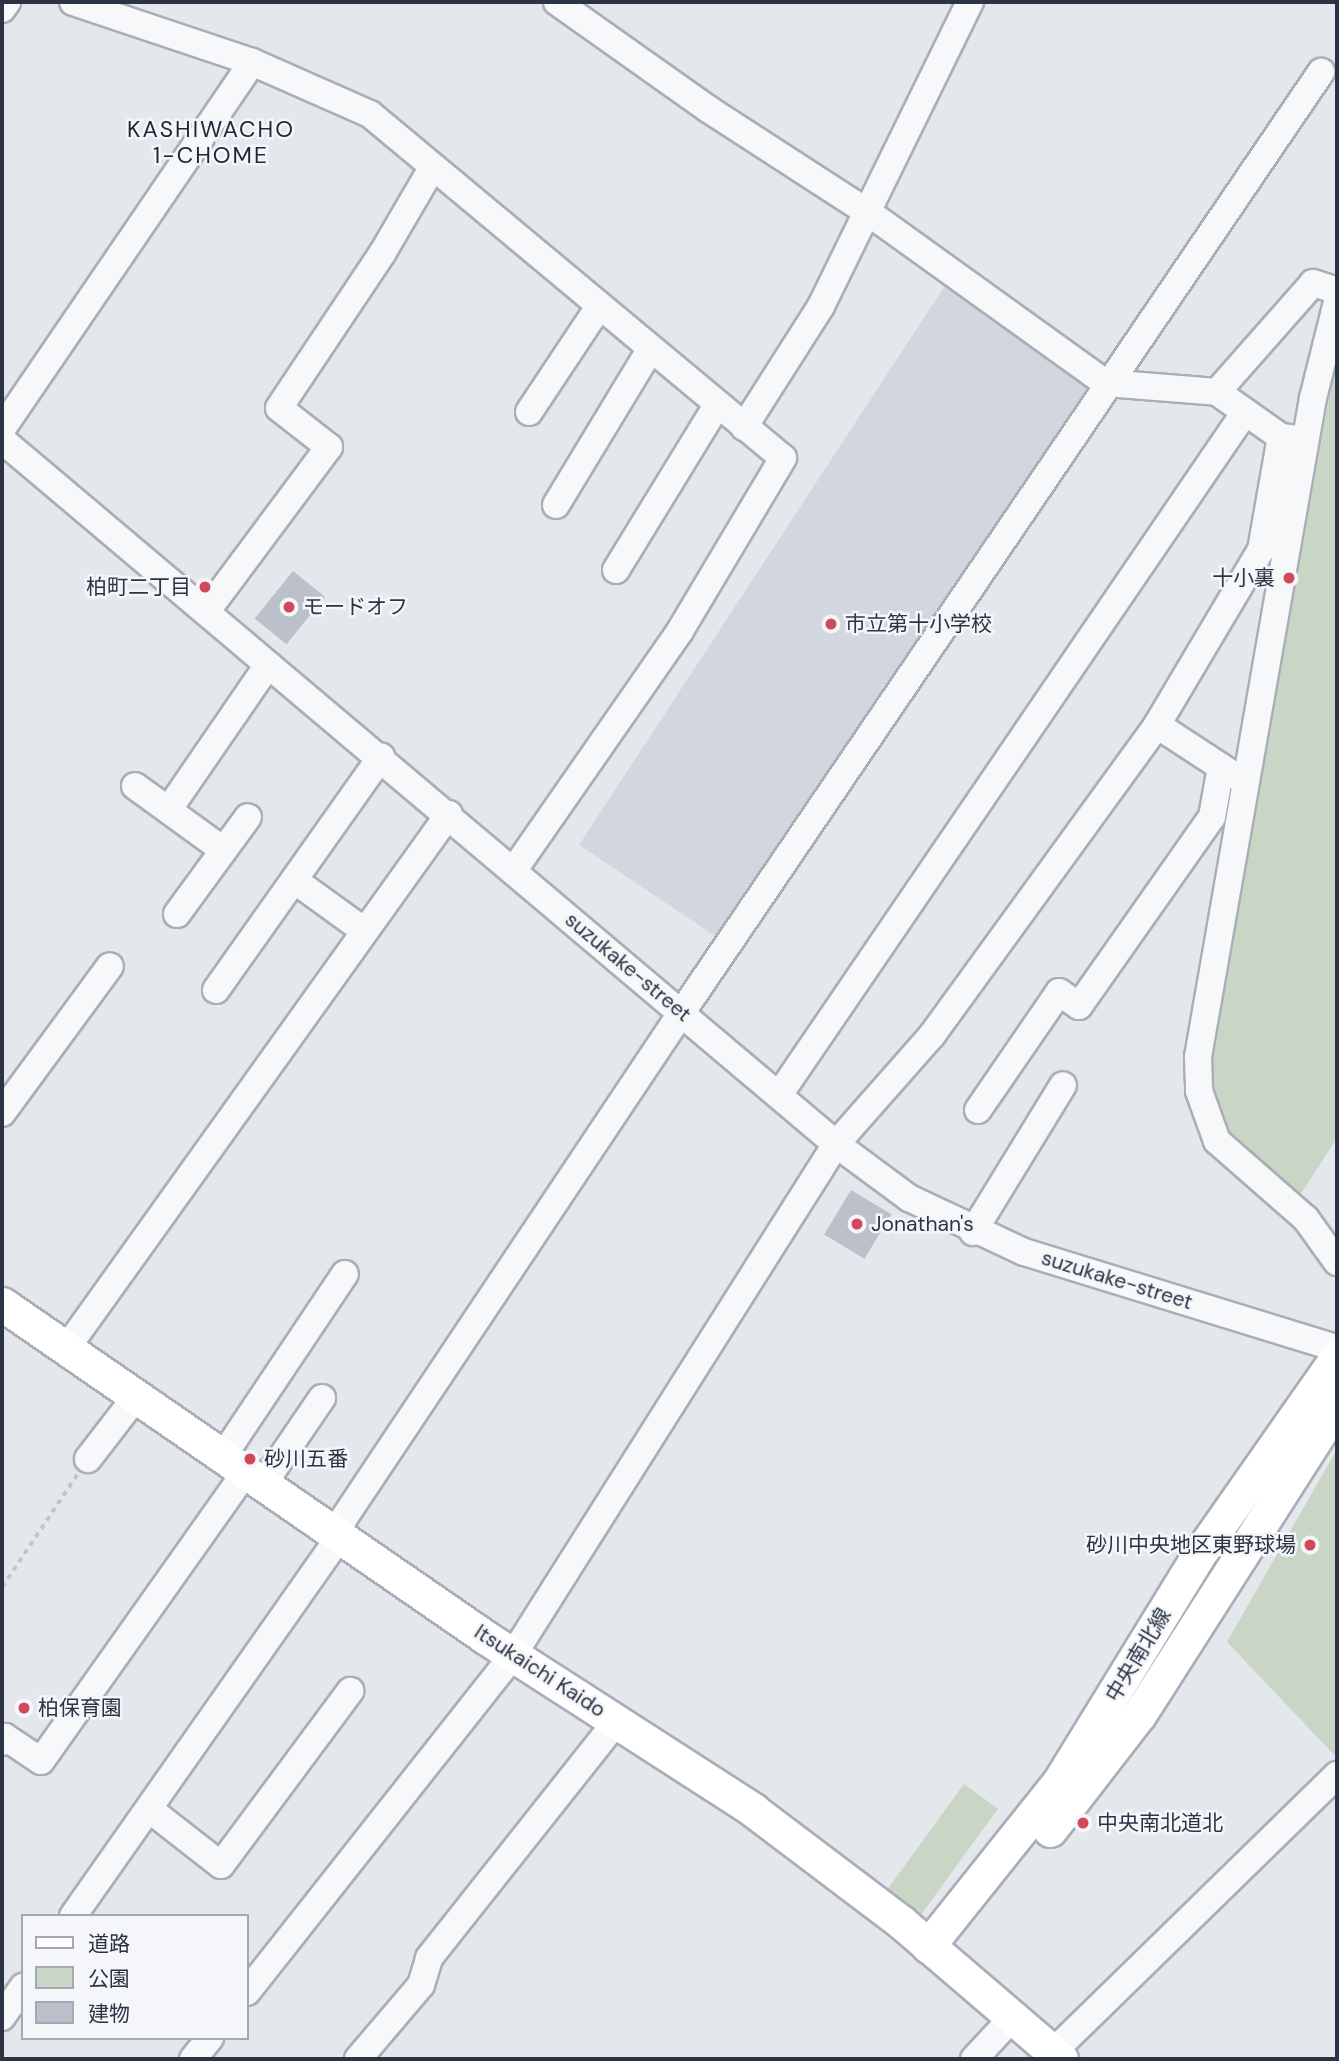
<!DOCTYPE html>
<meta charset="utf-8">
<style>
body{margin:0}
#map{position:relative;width:1339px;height:2061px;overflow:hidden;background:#e4e7ec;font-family:"DM Sans","Noto Sans JP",sans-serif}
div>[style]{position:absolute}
.built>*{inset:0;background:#d2d6de}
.green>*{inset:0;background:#c9d6c5;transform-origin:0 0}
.building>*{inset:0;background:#bbc0ca;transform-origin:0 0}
.path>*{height:3.5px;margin-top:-1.75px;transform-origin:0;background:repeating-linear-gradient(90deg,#c2c5cb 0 5px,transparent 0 10px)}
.roads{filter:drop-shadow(2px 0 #a9aeb7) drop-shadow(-2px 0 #a9aeb7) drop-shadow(0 2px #a9aeb7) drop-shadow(0 -2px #a9aeb7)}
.minor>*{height:26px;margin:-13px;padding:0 13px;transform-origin:13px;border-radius:13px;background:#f7f8fa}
.major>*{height:33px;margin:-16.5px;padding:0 16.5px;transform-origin:16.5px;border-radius:16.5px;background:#fff}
.dots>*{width:19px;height:19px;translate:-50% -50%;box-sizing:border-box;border:4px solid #f4f6f9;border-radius:50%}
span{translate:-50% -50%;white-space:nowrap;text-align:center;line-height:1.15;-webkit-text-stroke:5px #f4f6f9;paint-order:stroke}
.poi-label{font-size:21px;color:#2b3445}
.right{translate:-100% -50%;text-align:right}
.left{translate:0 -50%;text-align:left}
.street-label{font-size:21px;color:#2b3445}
.neighbourhood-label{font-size:23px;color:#1d2536;letter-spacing:2px}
.frame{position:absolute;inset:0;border:4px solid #2b3445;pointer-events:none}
.legend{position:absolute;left:21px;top:1914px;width:228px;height:126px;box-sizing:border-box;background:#f4f6f9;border:2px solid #a4a8b1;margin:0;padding:9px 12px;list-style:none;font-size:21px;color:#2b3445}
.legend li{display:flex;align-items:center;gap:14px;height:35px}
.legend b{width:35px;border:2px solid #a4a8b1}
</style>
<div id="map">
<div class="built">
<i style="clip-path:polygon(948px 281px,1090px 386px,1091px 402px,721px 940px,579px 845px)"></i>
</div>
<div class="green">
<i style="clip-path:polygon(1337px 352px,1337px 1138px,1300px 1195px,1236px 1143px,1223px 1125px,1212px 1093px,1211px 1063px)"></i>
<i style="clip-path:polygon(1337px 1449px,1337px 1758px,1227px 1642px)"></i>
<i style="left:964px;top:1784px;width:42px;height:132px;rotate:36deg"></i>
</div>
<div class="building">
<i style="left:293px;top:571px;width:41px;height:61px;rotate:39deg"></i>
<i style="left:851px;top:1190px;width:47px;height:52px;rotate:31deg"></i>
</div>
<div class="path">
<i style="left:2px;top:1587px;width:135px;rotate:-56.2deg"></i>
</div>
<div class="roads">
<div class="minor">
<i style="left:73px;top:2px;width:189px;rotate:18.5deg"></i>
<i style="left:252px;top:62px;width:129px;rotate:23.8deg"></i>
<i style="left:370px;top:114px;width:537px;rotate:39.79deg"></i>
<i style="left:783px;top:458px;width:201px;rotate:120.8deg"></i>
<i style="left:680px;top:631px;width:291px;rotate:124.8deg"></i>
<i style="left:557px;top:2px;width:185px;rotate:35.3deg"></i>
<i style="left:708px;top:109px;width:192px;rotate:32.9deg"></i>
<i style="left:869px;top:213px;width:292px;rotate:35.7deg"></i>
<i style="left:1106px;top:383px;width:111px;rotate:4.6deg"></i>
<i style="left:1217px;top:392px;width:78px;rotate:35.1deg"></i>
<i style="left:2px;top:9px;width:9px;rotate:-54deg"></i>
<i style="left:1337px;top:302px;width:99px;rotate:104deg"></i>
<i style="left:1313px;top:398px;width:669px;rotate:99.9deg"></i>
<i style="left:1198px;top:1057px;width:34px;rotate:88deg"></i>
<i style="left:1199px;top:1091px;width:53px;rotate:70.2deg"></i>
<i style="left:1217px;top:1141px;width:118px;rotate:41.2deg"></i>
<i style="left:1306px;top:1219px;width:53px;rotate:54.2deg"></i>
<i style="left:1217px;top:392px;width:145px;rotate:-48.6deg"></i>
<i style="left:1313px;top:283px;width:25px;rotate:18deg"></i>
<i style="left:529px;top:412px;width:125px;rotate:-56.4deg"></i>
<i style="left:744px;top:427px;width:143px;rotate:-57.5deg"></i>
<i style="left:821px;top:306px;width:339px;rotate:-63.9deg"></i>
<i style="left:2px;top:429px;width:444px;rotate:-55.7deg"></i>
<i style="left:2px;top:440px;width:1091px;rotate:40.17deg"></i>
<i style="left:836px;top:1144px;width:91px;rotate:36.5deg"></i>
<i style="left:909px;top:1198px;width:127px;rotate:25.2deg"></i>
<i style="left:1024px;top:1252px;width:327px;rotate:17.1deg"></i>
<i style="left:556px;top:505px;width:181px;rotate:-58.8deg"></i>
<i style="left:616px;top:570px;width:193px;rotate:-58.5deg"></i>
<i style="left:206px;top:612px;width:206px;rotate:-53.3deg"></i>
<i style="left:329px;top:447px;width:63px;rotate:-142deg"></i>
<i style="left:279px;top:408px;width:187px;rotate:-56.3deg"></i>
<i style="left:383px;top:252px;width:97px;rotate:-59.7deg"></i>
<i style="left:1157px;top:725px;width:93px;rotate:33.2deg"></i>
<i style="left:135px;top:786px;width:109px;rotate:36deg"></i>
<i style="left:169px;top:809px;width:175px;rotate:-55.5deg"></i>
<i style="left:294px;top:880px;width:85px;rotate:35.9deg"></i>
<i style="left:177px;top:914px;width:120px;rotate:-53.8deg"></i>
<i style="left:216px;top:990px;width:286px;rotate:-54.7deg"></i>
<i style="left:779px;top:1095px;width:827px;rotate:-55.69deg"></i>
<i style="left:978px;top:1110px;width:143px;rotate:-55.5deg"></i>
<i style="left:1059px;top:992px;width:24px;rotate:35deg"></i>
<i style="left:1079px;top:1006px;width:231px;rotate:-54.9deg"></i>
<i style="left:1212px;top:817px;width:51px;rotate:-79.8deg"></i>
<i style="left:2px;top:1113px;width:182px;rotate:-53.7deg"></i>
<i style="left:973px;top:1232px;width:172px;rotate:-58.5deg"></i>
<i style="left:66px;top:1349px;width:658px;rotate:-54.4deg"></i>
<i style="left:223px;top:1456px;width:219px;rotate:-56.2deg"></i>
<i style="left:88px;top:1459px;width:77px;rotate:-52.4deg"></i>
<i style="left:264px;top:1483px;width:103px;rotate:-55.7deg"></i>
<i style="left:2px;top:1742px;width:6px;rotate:-59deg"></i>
<i style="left:5px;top:1737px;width:43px;rotate:33.7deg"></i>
<i style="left:41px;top:1761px;width:355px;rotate:-54.7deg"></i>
<i style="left:149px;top:1809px;width:91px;rotate:37.9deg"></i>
<i style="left:221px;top:1865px;width:217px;rotate:-53.4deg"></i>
<i style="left:73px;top:1916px;width:466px;rotate:-54.9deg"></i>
<i style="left:341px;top:1535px;width:14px;rotate:-86deg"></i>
<i style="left:342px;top:1521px;width:612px;rotate:-56.26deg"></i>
<i style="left:682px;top:1012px;width:1137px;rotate:-55.79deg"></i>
<i style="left:247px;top:1992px;width:429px;rotate:-51.7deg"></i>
<i style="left:513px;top:1655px;width:605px;rotate:-57.7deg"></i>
<i style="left:836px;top:1144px;width:145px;rotate:-48.6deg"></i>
<i style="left:932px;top:1035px;width:383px;rotate:-54deg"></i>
<i style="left:1157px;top:725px;width:204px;rotate:-59.3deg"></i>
<i style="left:1261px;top:550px;width:115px;rotate:-80deg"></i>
<i style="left:1281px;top:437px;width:24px;rotate:7deg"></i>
<i style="left:2px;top:2017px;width:37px;rotate:-55deg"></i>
<i style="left:1053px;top:2052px;width:397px;rotate:-44.3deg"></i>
<i style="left:193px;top:2059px;width:27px;rotate:-51deg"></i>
<i style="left:358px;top:2059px;width:97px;rotate:-49.6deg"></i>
<i style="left:421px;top:1985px;width:28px;rotate:-73deg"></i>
<i style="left:429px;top:1958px;width:303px;rotate:-51.6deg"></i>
<i style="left:974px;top:2059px;width:59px;rotate:-47.1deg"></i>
</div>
<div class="major">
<i style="left:2px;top:1304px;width:587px;rotate:34.58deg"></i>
<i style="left:485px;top:1637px;width:319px;rotate:32.8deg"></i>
<i style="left:753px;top:1810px;width:186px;rotate:37.1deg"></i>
<i style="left:901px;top:1922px;width:211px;rotate:40.6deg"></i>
<i style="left:1050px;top:1830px;width:145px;rotate:-52.3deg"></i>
<i style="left:1139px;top:1715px;width:368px;rotate:-57.4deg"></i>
<i style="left:928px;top:1946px;width:210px;rotate:-51.4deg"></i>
<i style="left:1059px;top:1782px;width:273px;rotate:-58.4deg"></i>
<i style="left:1202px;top:1550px;width:236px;rotate:-55deg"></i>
</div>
</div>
<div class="dots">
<i style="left:1289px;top:578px;background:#d1495b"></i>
<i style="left:205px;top:587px;background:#d1495b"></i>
<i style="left:289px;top:607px;background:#d1495b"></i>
<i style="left:831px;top:624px;background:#d1495b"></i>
<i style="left:857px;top:1224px;background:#d1495b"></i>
<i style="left:250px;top:1459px;background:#d1495b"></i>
<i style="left:1310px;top:1545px;background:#d1495b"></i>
<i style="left:24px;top:1708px;background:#d1495b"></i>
<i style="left:1083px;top:1823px;background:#d1495b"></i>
</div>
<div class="poi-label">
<span class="right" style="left:1275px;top:578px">十小裏</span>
<span class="right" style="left:191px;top:587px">柏町二丁目</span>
<span class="left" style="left:303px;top:607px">モードオフ</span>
<span class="left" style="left:845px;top:624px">市立第十小学校</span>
<span class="left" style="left:871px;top:1224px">Jonathan's</span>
<span class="left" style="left:264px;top:1459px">砂川五番</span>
<span class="right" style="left:1296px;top:1545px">砂川中央地区東野球場</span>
<span class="left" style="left:38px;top:1708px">柏保育園</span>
<span class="left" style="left:1097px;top:1823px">中央南北道北</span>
</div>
<div class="street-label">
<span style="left:628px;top:967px;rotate:40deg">suzukake-street</span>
<span style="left:1117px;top:1280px;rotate:17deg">suzukake-street</span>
<span style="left:1138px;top:1655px;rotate:-59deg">中央南北線</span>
<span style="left:540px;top:1671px;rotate:33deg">Itsukaichi Kaido</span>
</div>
<div class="neighbourhood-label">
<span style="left:211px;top:142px">KASHIWACHO<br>1-CHOME</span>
</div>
<div class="frame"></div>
<ul class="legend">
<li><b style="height:9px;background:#fff"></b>道路</li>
<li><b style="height:19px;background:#c9d6c5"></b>公園</li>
<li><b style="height:19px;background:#bbc0ca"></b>建物</li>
</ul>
</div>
